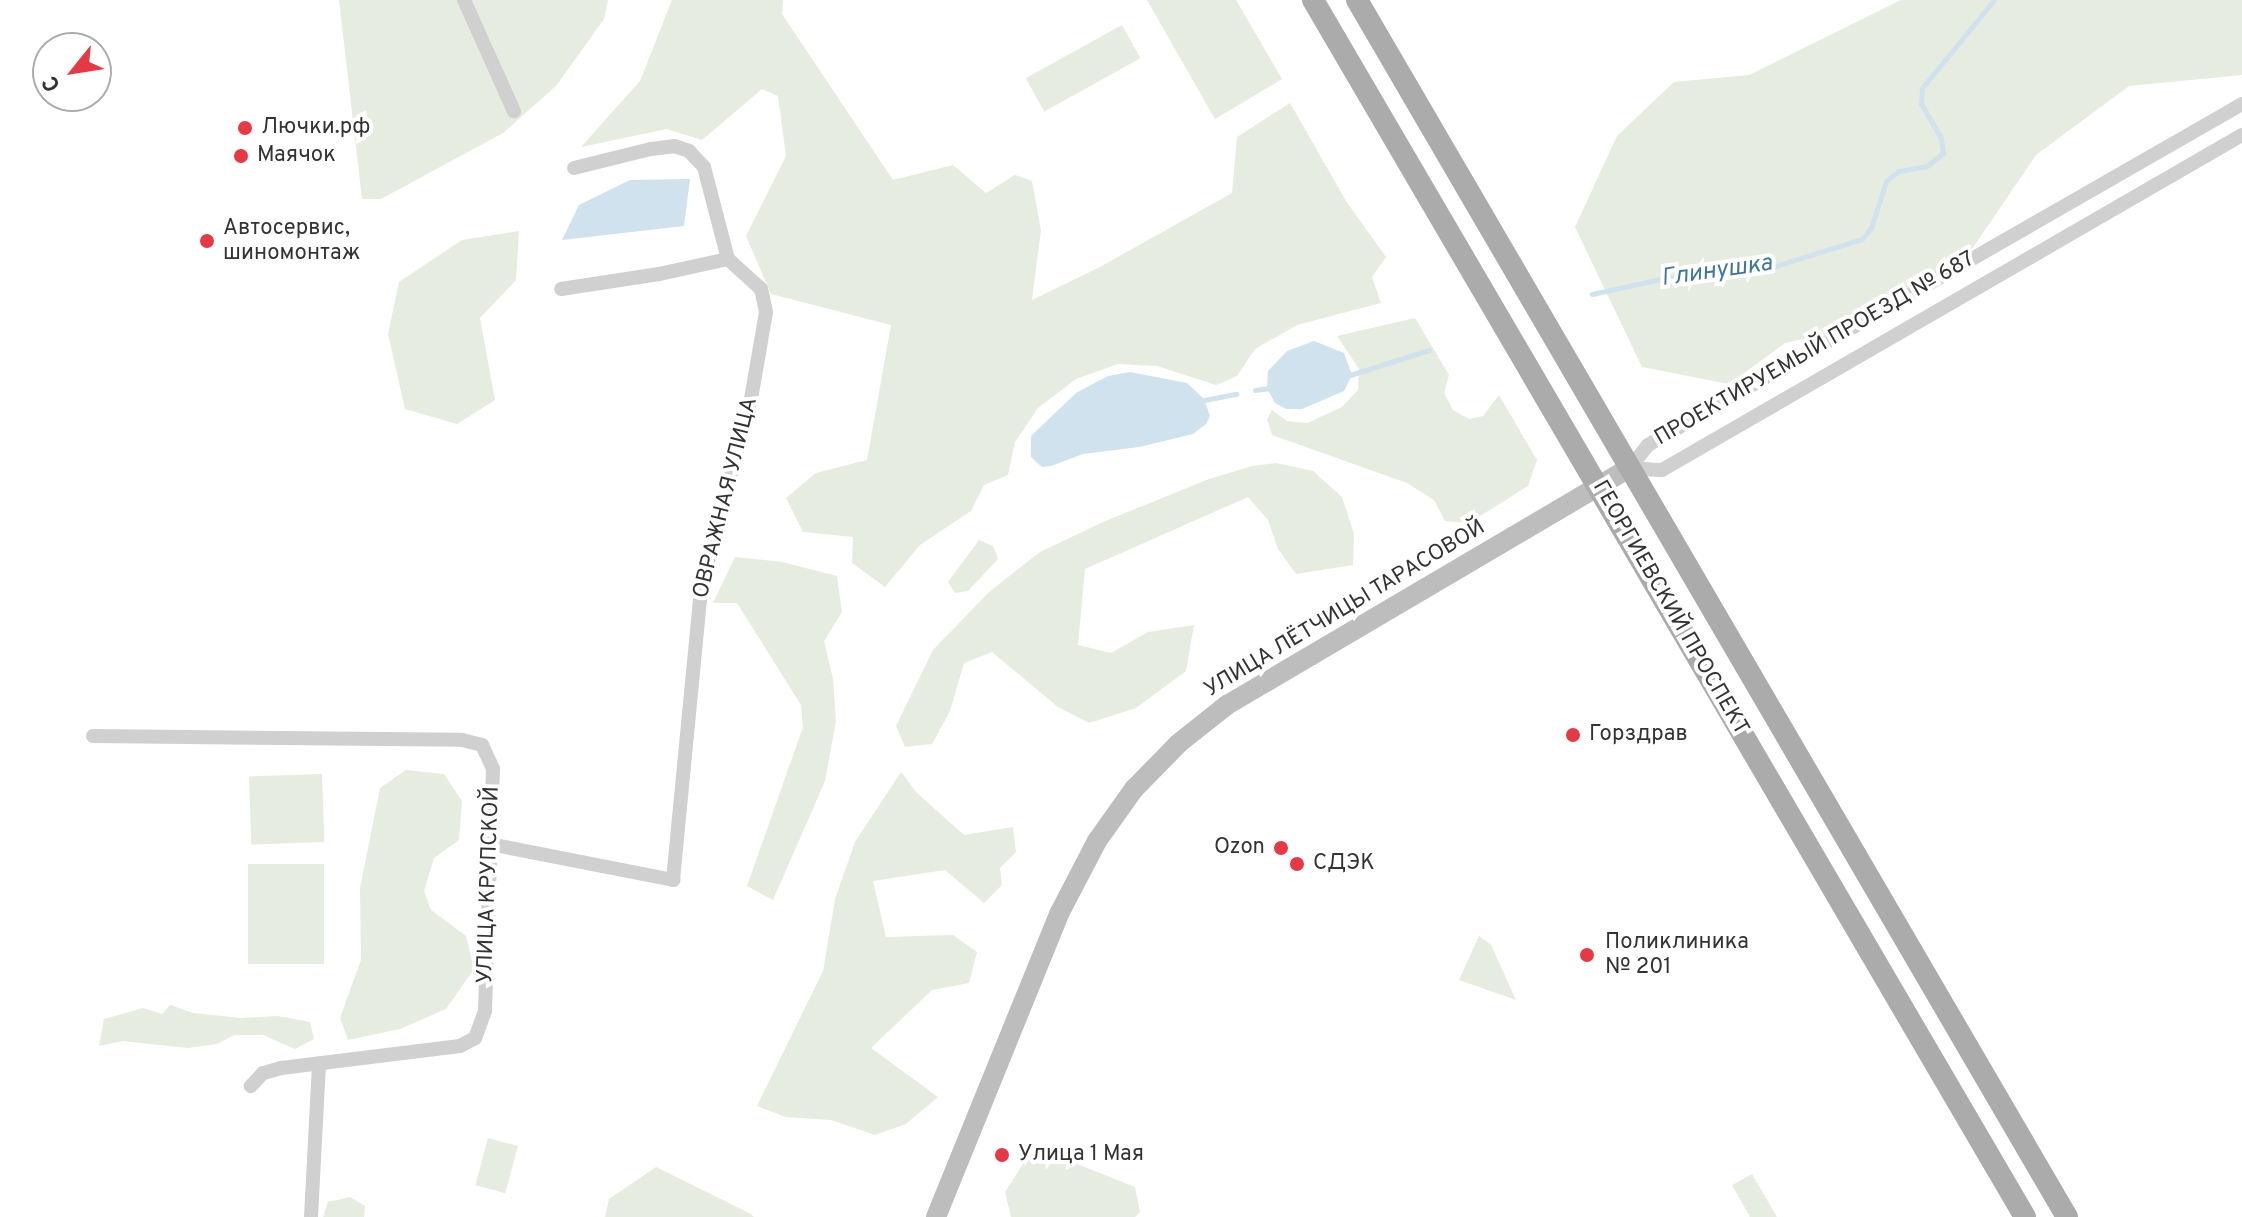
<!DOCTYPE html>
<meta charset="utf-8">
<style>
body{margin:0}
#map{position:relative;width:2242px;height:1217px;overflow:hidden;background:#fff;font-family:Overpass,sans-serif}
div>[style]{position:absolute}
.green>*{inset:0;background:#e6ecdf;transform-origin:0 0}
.water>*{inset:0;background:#cfe2ee}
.stream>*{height:5px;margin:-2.5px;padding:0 2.5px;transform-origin:2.5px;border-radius:2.5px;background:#cfe2ee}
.street>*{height:14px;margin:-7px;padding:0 7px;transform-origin:7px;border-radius:7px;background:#d0d0d0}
.secondary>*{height:20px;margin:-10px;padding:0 10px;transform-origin:10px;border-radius:10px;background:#bdbdbd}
.primary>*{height:22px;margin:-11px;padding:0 11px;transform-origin:11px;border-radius:11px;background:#ababab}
.dots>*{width:22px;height:22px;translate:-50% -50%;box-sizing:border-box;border:4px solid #fff;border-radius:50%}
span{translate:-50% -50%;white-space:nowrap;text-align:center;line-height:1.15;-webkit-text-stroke:8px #fff;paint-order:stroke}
.poi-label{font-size:22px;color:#333}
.left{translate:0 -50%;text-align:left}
.right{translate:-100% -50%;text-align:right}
.street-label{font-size:22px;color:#333}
.water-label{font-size:24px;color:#3f7597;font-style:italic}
.north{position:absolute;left:32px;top:32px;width:80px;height:80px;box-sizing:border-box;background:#fff;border:2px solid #adadad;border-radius:50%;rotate:240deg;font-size:22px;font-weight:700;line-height:32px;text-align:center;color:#333}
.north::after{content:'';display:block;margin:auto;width:28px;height:36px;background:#e63946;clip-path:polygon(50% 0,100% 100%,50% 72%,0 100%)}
</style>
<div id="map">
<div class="green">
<i style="clip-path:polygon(339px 0,608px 0,604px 19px,556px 86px,503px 133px,381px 199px,362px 199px)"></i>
<i style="clip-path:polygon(672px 0,783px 0,782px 14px,893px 180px,953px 165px,986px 193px,1015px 175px,1032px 181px,1041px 230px,1032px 300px,1100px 267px,1232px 193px,1237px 137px,1290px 103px,1346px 201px,1386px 257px,1372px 277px,1381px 303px,1297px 325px,1255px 349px,1237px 376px,1216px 385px,1157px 366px,1118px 364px,1076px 379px,1038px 408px,1015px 442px,1008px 475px,984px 485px,971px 511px,920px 545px,885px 587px,852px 563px,853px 537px,803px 532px,786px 498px,816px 473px,867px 460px,891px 325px,771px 294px,746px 236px,786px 156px,778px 96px,762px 89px,702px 140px,667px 129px,581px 147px,640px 81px)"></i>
<i style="clip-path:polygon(1147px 0,1236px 0,1282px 79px,1215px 119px)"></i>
<i style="clip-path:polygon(1901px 0,2242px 0,2242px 75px,2129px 86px,2036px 155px,1970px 252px,1831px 333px,1785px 343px,1729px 384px,1642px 367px,1575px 227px,1617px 136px,1674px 82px,1749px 75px)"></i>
<i style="left:1122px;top:25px;width:38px;height:110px;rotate:61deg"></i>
<i style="clip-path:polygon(519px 231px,516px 280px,480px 318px,495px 400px,457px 424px,405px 409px,388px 334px,399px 282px,462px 240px)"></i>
<i style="clip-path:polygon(1415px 318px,1449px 375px,1444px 393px,1453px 410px,1469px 419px,1483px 416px,1499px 395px,1537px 460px,1528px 486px,1469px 523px,1445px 521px,1434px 500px,1407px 483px,1272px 435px,1267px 419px,1272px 410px,1287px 421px,1307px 423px,1342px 407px,1358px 390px,1359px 369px,1337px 336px)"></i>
<i style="clip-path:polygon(1276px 463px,1313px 471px,1342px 497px,1354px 534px,1353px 565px,1296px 574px,1278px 549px,1268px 520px,1248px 497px,1085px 569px,1078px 645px,1111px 653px,1148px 632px,1194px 625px,1186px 671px,1136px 708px,1089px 723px,1058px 707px,992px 652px,964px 663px,950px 711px,932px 744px,905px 747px,896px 726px,933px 650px,989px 592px,1040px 552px,1103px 522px,1209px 479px,1252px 466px)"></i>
<i style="clip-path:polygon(979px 540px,993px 546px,998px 559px,968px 591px,955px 593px,948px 582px)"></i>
<i style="clip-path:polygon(735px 557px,782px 562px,837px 576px,842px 612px,824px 641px,833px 679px,836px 721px,825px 781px,773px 900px,747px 886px,803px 727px,801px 705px,737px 603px,713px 603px)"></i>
<i style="clip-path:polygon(406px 770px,444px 774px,462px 801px,459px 840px,434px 858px,424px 891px,431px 910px,466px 936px,474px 969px,446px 1009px,400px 1029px,348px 1040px,340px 1018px,361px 960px,360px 888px,380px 788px)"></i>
<i style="clip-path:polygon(901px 772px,917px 793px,964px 835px,1013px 827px,1016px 852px,1000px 868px,1002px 885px,984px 903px,945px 870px,873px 881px,886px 937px,953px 935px,977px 952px,969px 983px,932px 990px,871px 1048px,938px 1097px,906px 1124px,875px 1135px,831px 1120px,786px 1117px,757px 1106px,823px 971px,835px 899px,855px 842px)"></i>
<i style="left:322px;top:774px;width:68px;height:73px;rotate:88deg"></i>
<i style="left:248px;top:864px;width:76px;height:100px"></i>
<i style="clip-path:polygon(1479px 936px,1491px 945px,1516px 1000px,1459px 980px)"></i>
<i style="clip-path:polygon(170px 1005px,193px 1013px,240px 1018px,278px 1016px,310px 1022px,314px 1039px,295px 1049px,263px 1035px,234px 1035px,217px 1044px,188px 1048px,123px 1041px,99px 1046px,104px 1019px,143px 1008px,162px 1014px)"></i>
<i style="left:488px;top:1138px;width:31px;height:49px;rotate:15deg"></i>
<i style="clip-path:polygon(1034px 1147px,1135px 1187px,1140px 1212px,1135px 1217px,1011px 1217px,1005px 1192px)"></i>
<i style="clip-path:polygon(656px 1167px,751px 1214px,754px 1217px,605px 1217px,609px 1199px)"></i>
<i style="clip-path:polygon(1752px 1174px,1777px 1217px,1750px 1217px,1732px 1185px)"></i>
<i style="clip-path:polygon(350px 1197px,365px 1206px,364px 1217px,323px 1217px,328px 1202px)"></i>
</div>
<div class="water">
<i style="clip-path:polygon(690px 179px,684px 226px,562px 240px,579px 205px,630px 180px)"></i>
<i style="clip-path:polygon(1314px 341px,1344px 353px,1352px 375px,1344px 391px,1302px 409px,1286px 409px,1275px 403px,1267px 388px,1268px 371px,1287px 351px)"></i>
<i style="clip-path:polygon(1130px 372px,1187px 383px,1204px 399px,1210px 416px,1206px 424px,1193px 434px,1139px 447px,1083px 454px,1051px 466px,1042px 467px,1031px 457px,1031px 436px,1076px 393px,1108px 376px)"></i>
</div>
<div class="stream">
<i style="left:1592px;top:294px;width:76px;rotate:-12.2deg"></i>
<i style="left:1666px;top:278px;width:107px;rotate:-5.9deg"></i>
<i style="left:1772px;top:267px;width:94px;rotate:-17.3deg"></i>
<i style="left:1862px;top:239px;width:14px;rotate:-51deg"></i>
<i style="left:1871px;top:228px;width:49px;rotate:-72.3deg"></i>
<i style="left:1886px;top:181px;width:16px;rotate:-38deg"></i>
<i style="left:1899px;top:171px;width:28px;rotate:-10deg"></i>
<i style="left:1927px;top:166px;width:21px;rotate:-39deg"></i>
<i style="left:1943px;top:153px;width:15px;rotate:-98deg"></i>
<i style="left:1941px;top:138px;width:39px;rotate:-120deg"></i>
<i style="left:1921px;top:104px;width:16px;rotate:-86deg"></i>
<i style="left:1922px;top:88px;width:114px;rotate:-50.7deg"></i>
<i style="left:1347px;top:376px;width:86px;rotate:-17.6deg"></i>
<i style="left:1255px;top:390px;width:15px;rotate:-8deg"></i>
<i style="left:1199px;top:401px;width:38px;rotate:-11deg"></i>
</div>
<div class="street">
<i style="left:464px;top:0;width:122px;rotate:65.8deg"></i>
<i style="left:574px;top:168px;width:79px;rotate:-13.9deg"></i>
<i style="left:651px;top:149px;width:23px;rotate:-7deg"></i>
<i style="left:674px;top:146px;width:16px;rotate:18deg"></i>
<i style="left:689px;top:151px;width:22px;rotate:47deg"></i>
<i style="left:704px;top:167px;width:95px;rotate:75.4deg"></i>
<i style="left:1630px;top:468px;width:29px;rotate:-52deg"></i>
<i style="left:1648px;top:445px;width:685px;rotate:-29.86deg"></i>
<i style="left:1630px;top:468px;width:32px;rotate:4deg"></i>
<i style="left:1662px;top:470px;width:670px;rotate:-30.01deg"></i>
<i style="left:93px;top:736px;width:369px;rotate:0.6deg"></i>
<i style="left:462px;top:740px;width:21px;rotate:14deg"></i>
<i style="left:482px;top:745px;width:26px;rotate:65deg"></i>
<i style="left:493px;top:769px;width:242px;rotate:91.9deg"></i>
<i style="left:485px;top:1011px;width:29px;rotate:110deg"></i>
<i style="left:475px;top:1038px;width:17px;rotate:152deg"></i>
<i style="left:460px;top:1046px;width:180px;rotate:173deg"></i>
<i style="left:281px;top:1068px;width:19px;rotate:164deg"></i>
<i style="left:263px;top:1073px;width:18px;rotate:133deg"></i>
<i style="left:490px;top:844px;width:187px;rotate:11.1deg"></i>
<i style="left:673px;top:880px;width:293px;rotate:-84.5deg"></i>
<i style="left:701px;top:588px;width:196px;rotate:-75.2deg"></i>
<i style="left:751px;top:399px;width:88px;rotate:-80.2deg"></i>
<i style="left:766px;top:312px;width:24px;rotate:-102deg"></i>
<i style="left:761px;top:289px;width:45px;rotate:-137.7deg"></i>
<i style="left:728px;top:259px;width:71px;rotate:167.7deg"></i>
<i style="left:659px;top:274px;width:99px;rotate:171.3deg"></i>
<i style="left:311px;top:1217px;width:154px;rotate:-87deg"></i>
</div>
<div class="secondary">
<i style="left:936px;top:1217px;width:329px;rotate:-67.9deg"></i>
<i style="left:1060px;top:912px;width:80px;rotate:-62.5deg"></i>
<i style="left:1097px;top:841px;width:64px;rotate:-54.6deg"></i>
<i style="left:1134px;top:789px;width:64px;rotate:-45.6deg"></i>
<i style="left:1179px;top:743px;width:61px;rotate:-38.4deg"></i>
<i style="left:1227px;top:705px;width:468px;rotate:-30.5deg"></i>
</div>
<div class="primary">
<i style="left:1313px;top:0;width:1410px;rotate:59.67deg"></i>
<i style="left:1357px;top:0;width:1409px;rotate:59.74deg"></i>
</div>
<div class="dots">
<i style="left:245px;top:128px;background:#e63946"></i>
<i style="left:241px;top:156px;background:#e63946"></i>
<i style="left:207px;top:241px;background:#e63946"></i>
<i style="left:1573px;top:735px;background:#e63946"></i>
<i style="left:1281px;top:848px;background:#e63946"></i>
<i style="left:1297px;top:864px;background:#e63946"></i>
<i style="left:1587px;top:955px;background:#e63946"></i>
<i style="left:1002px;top:1155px;background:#e63946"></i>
</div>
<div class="poi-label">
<span class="left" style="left:261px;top:128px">Лючки.рф</span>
<span class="left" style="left:257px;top:156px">Маячок</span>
<span class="left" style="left:223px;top:241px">Автосервис,<br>шиномонтаж</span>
<span class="left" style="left:1589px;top:735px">Горздрав</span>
<span class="right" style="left:1265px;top:848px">Ozon</span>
<span class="left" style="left:1313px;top:864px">СДЭК</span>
<span class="left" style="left:1605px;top:955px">Поликлиника<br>№ 201</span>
<span class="left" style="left:1018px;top:1155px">Улица 1 Мая</span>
</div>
<div class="street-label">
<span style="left:1815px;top:349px;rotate:-30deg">ПРОЕКТИРУЕМЫЙ ПРОЕЗД № 687</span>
<span style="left:726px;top:498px;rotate:-76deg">ОВРАЖНАЯ УЛИЦА</span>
<span style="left:1670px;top:608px;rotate:60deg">ГЕОРГИЕВСКИЙ ПРОСПЕКТ</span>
<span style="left:1345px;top:609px;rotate:-31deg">УЛИЦА ЛЁТЧИЦЫ ТАРАСОВОЙ</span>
<span style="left:489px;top:885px;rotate:-88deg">УЛИЦА КРУПСКОЙ</span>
</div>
<div class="water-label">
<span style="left:1717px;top:272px;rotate:-8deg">Глинушка</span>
</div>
<div class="north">С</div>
</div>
